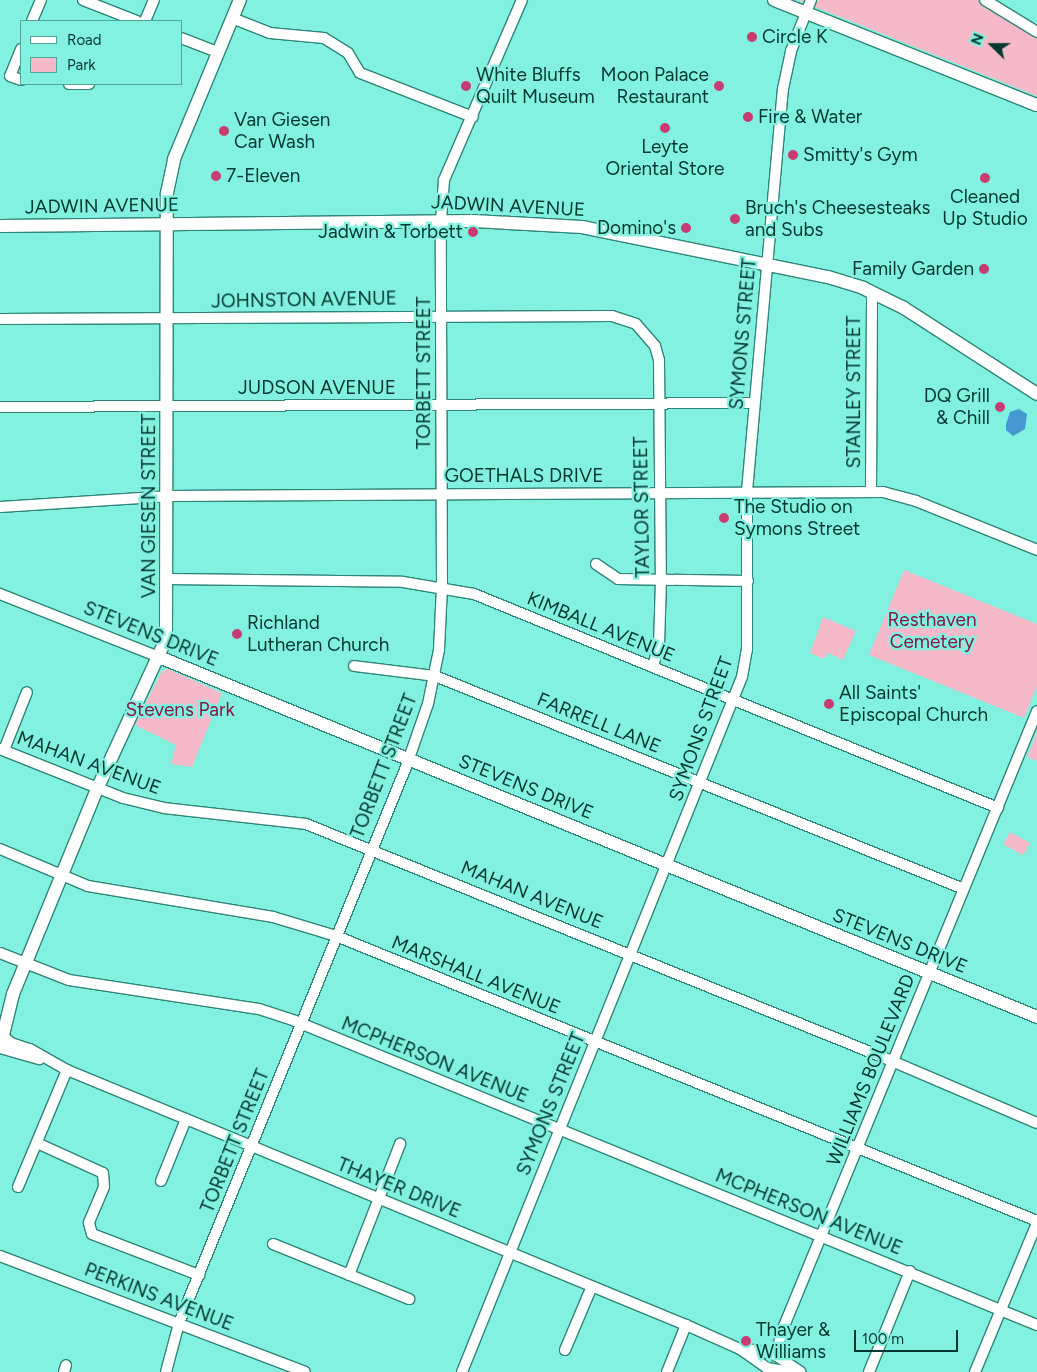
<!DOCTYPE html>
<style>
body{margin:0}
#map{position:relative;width:1037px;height:1372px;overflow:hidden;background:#83f1df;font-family:Figtree,sans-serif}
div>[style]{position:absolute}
.green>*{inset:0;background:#f6b9c9;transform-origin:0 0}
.water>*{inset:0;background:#4598d1}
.roads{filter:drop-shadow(1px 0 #2e8578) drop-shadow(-1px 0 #2e8578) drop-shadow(0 1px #2e8578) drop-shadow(0 -1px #2e8578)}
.minor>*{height:10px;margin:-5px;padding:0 5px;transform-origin:5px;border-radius:5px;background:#fff}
.major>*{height:12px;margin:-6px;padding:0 6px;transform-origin:6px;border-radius:6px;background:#fff}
.dots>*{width:14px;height:14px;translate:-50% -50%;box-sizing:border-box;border:2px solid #83f1df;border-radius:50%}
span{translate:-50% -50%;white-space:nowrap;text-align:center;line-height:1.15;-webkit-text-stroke:4.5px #83f1df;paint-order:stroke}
.poi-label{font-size:19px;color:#033731}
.left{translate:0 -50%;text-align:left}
.right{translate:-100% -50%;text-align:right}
.street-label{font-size:19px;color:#033731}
.park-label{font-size:19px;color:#861745}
.legend{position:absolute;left:20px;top:20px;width:162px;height:65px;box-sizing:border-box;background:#83f1df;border:1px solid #50a799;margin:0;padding:6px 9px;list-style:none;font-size:15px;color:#033731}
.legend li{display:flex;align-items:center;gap:10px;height:25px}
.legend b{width:25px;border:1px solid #50a799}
.north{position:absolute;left:967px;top:20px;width:50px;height:50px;-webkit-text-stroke:4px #83f1df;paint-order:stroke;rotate:292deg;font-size:14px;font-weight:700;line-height:20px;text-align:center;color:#033731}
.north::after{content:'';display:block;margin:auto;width:18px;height:22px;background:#033731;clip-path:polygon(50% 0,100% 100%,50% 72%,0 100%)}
.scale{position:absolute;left:854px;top:1330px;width:104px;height:22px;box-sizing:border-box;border:2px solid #033731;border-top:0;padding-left:6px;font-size:15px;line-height:18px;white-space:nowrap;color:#033731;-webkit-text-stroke:4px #83f1df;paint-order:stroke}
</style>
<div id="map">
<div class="green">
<i style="clip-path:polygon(798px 0,977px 0,1037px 38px,1037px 96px)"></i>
<i style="clip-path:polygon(904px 570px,1037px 624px,1037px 686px,1024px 718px,869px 655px)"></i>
<i style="clip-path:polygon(823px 617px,856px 631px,843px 660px,828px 653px,824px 659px,810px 653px)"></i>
<i style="clip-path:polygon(168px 669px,222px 693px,192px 767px,171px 764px,176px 745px,135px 725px,162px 671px)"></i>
<i style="clip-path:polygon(1037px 733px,1037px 761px,1027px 757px)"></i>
<i style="left:1010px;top:832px;width:23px;height:14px;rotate:29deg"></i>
</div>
<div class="water">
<i style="clip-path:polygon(1019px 409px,1027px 414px,1025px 429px,1013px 436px,1006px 430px,1006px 424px,1010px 412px)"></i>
</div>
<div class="roads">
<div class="minor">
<i style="left:83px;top:0;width:58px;rotate:21.3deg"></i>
<i style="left:985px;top:0;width:61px;rotate:31.6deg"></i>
<i style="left:232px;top:18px;width:41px;rotate:21.5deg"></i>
<i style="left:270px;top:33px;width:54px;rotate:5.3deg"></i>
<i style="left:324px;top:38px;width:28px;rotate:32deg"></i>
<i style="left:348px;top:53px;width:23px;rotate:59deg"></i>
<i style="left:360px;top:73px;width:121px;rotate:21.3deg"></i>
<i style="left:32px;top:21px;width:23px;rotate:-67deg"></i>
<i style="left:145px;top:21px;width:23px;rotate:-67deg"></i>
<i style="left:181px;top:38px;width:40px;rotate:21deg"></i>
<i style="left:21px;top:49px;width:29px;rotate:112deg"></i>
<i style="left:10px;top:76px;width:12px;rotate:20deg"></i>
<i style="left:69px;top:84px;width:20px"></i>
<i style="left:0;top:319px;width:612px;rotate:-0.28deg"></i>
<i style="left:612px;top:316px;width:25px;rotate:18deg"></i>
<i style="left:636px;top:324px;width:29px;rotate:49deg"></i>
<i style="left:655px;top:346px;width:15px;rotate:74deg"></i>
<i style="left:659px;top:360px;width:221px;rotate:89.5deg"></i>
<i style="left:661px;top:581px;width:62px;rotate:91.8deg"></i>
<i style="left:659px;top:643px;width:25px;rotate:104deg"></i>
<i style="left:0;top:407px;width:754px;rotate:-0.3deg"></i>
<i style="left:871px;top:492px;width:200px;rotate:-89.7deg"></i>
<i style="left:0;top:507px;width:168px;rotate:-3.7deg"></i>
<i style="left:168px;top:496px;width:715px;rotate:-0.32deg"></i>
<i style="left:883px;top:492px;width:34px;rotate:15deg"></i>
<i style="left:916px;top:501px;width:131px;rotate:22deg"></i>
<i style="left:596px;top:564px;width:27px;rotate:34deg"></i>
<i style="left:618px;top:579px;width:130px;rotate:0.9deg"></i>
<i style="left:169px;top:579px;width:234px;rotate:0.7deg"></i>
<i style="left:403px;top:582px;width:72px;rotate:9.6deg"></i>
<i style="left:474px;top:594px;width:566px;rotate:22.21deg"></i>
<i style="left:0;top:594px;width:171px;rotate:21.6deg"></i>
<i style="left:354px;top:666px;width:82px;rotate:7deg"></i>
<i style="left:435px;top:676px;width:570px;rotate:21.93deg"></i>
<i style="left:0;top:749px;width:132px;rotate:21.7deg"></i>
<i style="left:123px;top:798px;width:42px;rotate:13.7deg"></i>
<i style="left:164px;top:808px;width:143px;rotate:6.4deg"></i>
<i style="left:306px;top:824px;width:624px;rotate:22.01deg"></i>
<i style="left:885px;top:1058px;width:165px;rotate:23.2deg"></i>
<i style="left:4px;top:750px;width:62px;rotate:-68.4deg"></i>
<i style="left:0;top:849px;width:95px;rotate:22.8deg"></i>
<i style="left:88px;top:886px;width:188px;rotate:9.5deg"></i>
<i style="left:273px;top:917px;width:66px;rotate:16.8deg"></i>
<i style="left:336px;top:936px;width:757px;rotate:22.12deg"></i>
<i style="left:0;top:953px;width:74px;rotate:21.4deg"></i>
<i style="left:69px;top:980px;width:192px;rotate:8.7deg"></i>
<i style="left:259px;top:1009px;width:38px;rotate:18deg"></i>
<i style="left:295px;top:1021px;width:802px;rotate:22.28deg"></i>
<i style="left:3px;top:1036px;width:11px;rotate:41deg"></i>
<i style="left:11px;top:1043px;width:20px;rotate:18deg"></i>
<i style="left:30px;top:1049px;width:43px;rotate:29.6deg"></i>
<i style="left:67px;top:1070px;width:669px;rotate:22.39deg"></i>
<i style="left:686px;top:1325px;width:59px;rotate:24deg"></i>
<i style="left:740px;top:1349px;width:33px;rotate:35deg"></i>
<i style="left:767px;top:1368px;width:26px;rotate:9deg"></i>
<i style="left:0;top:1048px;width:41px;rotate:15.8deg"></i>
<i style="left:37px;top:1143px;width:72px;rotate:24.4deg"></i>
<i style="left:103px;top:1173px;width:14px;rotate:86deg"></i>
<i style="left:104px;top:1187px;width:39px;rotate:113deg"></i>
<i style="left:89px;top:1223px;width:11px;rotate:75deg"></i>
<i style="left:92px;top:1234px;width:115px;rotate:21deg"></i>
<i style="left:161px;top:1181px;width:67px;rotate:-68deg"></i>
<i style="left:18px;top:1187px;width:127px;rotate:-67.3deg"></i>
<i style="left:273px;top:1244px;width:147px;rotate:22deg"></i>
<i style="left:0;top:1256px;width:326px;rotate:20.8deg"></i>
<i style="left:349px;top:1275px;width:141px;rotate:-68.7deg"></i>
<i style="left:748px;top:1349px;width:26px;rotate:11deg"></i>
<i style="left:774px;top:1354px;width:32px;rotate:34deg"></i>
<i style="left:565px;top:1350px;width:69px;rotate:-67.1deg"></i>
<i style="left:776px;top:1356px;width:26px;rotate:-77deg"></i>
<i style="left:782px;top:1331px;width:670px;rotate:-67.64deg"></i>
<i style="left:64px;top:1372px;width:7px;rotate:-74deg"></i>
<i style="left:166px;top:1372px;width:51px;rotate:-75.1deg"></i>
<i style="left:179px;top:1323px;width:601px;rotate:-67.79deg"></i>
<i style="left:406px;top:767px;width:67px;rotate:-70.8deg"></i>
<i style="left:428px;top:704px;width:55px;rotate:-78.5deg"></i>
<i style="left:439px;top:650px;width:63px;rotate:-87.3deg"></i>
<i style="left:442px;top:587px;width:366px;rotate:-90.2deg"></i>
<i style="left:441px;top:221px;width:41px;rotate:-85.8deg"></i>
<i style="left:444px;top:180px;width:196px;rotate:-66.6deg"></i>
<i style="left:462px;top:1372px;width:749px;rotate:-68.06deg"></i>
<i style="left:742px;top:677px;width:27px;rotate:-80deg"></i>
<i style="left:747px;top:650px;width:159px;rotate:-90deg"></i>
<i style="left:747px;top:491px;width:404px;rotate:-84.9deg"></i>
<i style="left:783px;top:89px;width:39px;rotate:-78deg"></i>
<i style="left:791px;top:51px;width:55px;rotate:-68.6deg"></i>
<i style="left:667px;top:1372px;width:51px;rotate:-68deg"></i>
<i style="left:869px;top:1372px;width:109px;rotate:-67.9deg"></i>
<i style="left:975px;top:1372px;width:161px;rotate:-67.4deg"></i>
</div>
<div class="major">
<i style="left:774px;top:0;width:283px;rotate:21.8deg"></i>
<i style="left:0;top:226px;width:474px;rotate:-0.6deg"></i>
<i style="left:474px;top:221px;width:108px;rotate:3.2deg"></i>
<i style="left:582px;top:227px;width:251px;rotate:11.5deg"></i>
<i style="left:828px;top:277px;width:37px;rotate:17deg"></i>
<i style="left:863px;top:288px;width:46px;rotate:26deg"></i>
<i style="left:904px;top:308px;width:158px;rotate:32.9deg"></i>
<i style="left:159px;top:657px;width:949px;rotate:22.29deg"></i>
<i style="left:0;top:1047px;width:55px;rotate:-76.2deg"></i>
<i style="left:13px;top:994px;width:224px;rotate:-67.7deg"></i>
<i style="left:98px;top:787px;width:163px;rotate:-65.3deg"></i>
<i style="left:166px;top:639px;width:446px;rotate:-89.9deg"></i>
<i style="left:167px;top:193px;width:35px;rotate:-78deg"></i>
<i style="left:174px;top:159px;width:172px;rotate:-67.5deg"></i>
</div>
</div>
<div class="dots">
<i style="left:752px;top:37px;background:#c83c71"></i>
<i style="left:466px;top:86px;background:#c83c71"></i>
<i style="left:719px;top:86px;background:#c83c71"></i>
<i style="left:748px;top:117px;background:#c83c71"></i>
<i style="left:665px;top:128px;background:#c83c71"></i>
<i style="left:224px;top:131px;background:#c83c71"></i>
<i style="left:793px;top:155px;background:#c83c71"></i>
<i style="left:216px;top:176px;background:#c83c71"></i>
<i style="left:985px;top:178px;background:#c83c71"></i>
<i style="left:735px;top:219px;background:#c83c71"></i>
<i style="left:686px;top:228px;background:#c83c71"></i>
<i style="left:473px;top:232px;background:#c83c71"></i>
<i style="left:984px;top:269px;background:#c83c71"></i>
<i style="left:1000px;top:407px;background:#c83c71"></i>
<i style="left:724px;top:518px;background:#c83c71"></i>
<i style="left:237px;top:634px;background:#c83c71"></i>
<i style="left:829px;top:704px;background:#c83c71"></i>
<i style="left:746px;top:1341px;background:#c83c71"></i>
</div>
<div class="poi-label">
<span class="left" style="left:762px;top:37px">Circle K</span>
<span class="left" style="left:476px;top:86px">White Bluffs<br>Quilt Museum</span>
<span class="right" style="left:709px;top:86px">Moon Palace<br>Restaurant</span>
<span class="left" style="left:758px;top:117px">Fire &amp; Water</span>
<span class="left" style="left:234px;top:131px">Van Giesen<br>Car Wash</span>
<span style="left:665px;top:158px">Leyte<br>Oriental Store</span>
<span class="left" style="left:803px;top:155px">Smitty's Gym</span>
<span class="left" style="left:226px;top:176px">7-Eleven</span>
<span style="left:985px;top:208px">Cleaned<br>Up Studio</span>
<span class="left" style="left:745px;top:219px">Bruch's Cheesesteaks<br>and Subs</span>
<span class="right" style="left:676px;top:228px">Domino's</span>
<span class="right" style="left:463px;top:232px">Jadwin &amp; Torbett</span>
<span class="right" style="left:974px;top:269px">Family Garden</span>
<span class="right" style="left:990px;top:407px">DQ Grill<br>&amp; Chill</span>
<span class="left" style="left:734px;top:518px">The Studio on<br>Symons Street</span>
<span class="left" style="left:247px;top:634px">Richland<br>Lutheran Church</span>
<span class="left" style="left:839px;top:704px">All Saints'<br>Episcopal Church</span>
<span class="left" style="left:756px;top:1341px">Thayer &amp;<br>Williams</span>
</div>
<div class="street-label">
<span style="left:102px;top:206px;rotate:-1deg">JADWIN AVENUE</span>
<span style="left:508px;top:206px;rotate:3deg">JADWIN AVENUE</span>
<span style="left:304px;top:300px;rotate:-1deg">JOHNSTON AVENUE</span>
<span style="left:743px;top:334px;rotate:-85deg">SYMONS STREET</span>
<span style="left:424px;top:373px;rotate:-90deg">TORBETT STREET</span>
<span style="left:317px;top:388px">JUDSON AVENUE</span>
<span style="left:854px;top:392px;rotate:-90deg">STANLEY STREET</span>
<span style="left:524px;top:476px">GOETHALS DRIVE</span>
<span style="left:149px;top:506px;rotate:-90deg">VAN GIESEN STREET</span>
<span style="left:642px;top:507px;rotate:-91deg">TAYLOR STREET</span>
<span style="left:601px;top:627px;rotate:22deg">KIMBALL AVENUE</span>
<span style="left:151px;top:634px;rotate:22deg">STEVENS DRIVE</span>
<span style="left:599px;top:723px;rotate:22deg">FARRELL LANE</span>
<span style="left:701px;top:729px;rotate:-70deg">SYMONS STREET</span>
<span style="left:89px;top:763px;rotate:20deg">MAHAN AVENUE</span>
<span style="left:384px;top:766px;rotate:-69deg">TORBETT STREET</span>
<span style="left:526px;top:787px;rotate:22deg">STEVENS DRIVE</span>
<span style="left:532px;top:895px;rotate:22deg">MAHAN AVENUE</span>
<span style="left:900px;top:941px;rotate:22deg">STEVENS DRIVE</span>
<span style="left:476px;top:975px;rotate:22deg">MARSHALL AVENUE</span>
<span style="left:435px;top:1060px;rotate:22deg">MCPHERSON AVENUE</span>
<span style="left:871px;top:1070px;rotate:-68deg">WILLIAMS BOULEVARD</span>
<span style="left:551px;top:1104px;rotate:-68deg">SYMONS STREET</span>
<span style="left:235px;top:1141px;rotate:-68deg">TORBETT STREET</span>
<span style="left:399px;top:1188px;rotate:22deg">THAYER DRIVE</span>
<span style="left:809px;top:1212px;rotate:22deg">MCPHERSON AVENUE</span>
<span style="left:159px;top:1297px;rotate:21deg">PERKINS AVENUE</span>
</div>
<div class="park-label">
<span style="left:932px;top:631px">Resthaven<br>Cemetery</span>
<span style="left:180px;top:710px">Stevens Park</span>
</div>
<ul class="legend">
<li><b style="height:6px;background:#fff"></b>Road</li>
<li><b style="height:14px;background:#f6b9c9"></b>Park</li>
</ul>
<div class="north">N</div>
<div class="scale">100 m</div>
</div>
